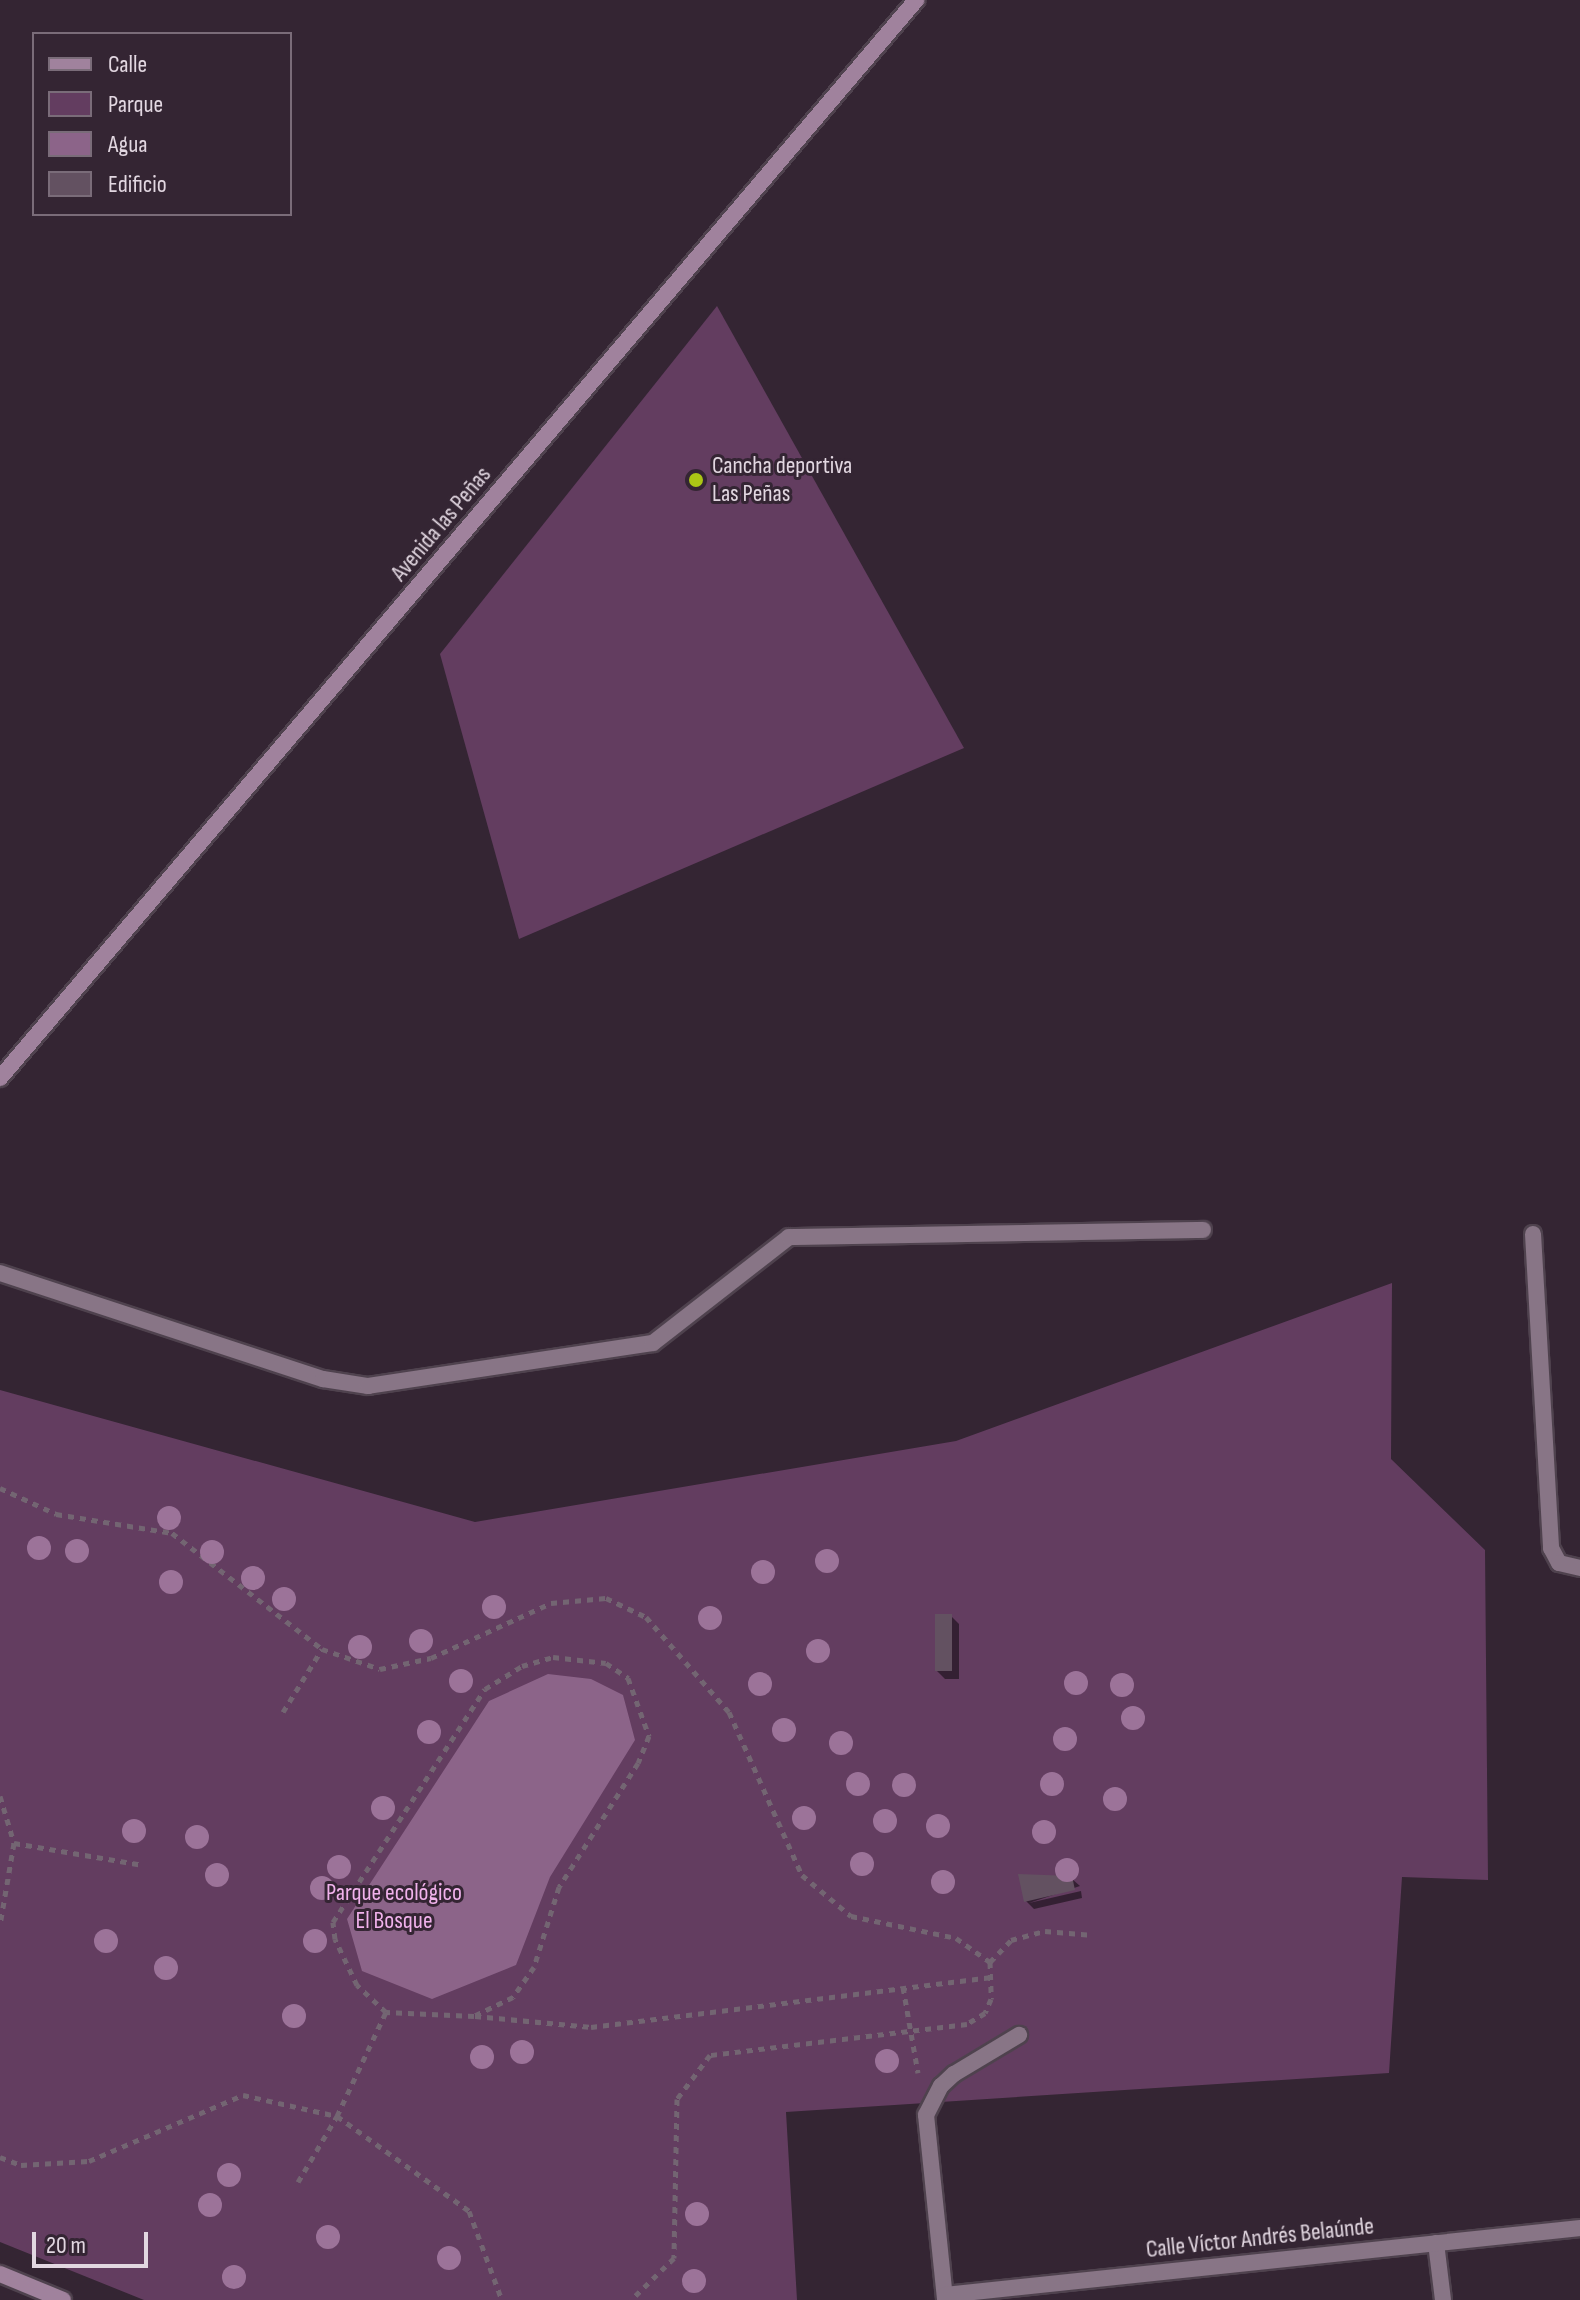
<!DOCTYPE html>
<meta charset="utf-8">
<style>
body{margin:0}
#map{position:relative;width:1580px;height:2300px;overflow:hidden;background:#342533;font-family:"Sofia Sans Condensed",sans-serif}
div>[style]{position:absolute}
.green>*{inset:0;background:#633d60}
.water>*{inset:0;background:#8c6489}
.shadow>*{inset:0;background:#0007}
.building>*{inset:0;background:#635161;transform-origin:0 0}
.path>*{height:5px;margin-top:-2.5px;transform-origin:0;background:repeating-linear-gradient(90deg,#736572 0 6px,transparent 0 12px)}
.roads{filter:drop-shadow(2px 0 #4f424e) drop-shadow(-2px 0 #4f424e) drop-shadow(0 2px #4f424e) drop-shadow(0 -2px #4f424e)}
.lane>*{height:16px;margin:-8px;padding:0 8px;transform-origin:8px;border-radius:8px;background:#887586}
.street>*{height:16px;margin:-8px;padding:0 8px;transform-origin:8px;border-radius:8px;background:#887586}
.secondary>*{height:16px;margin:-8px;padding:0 8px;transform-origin:8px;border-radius:8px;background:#a0829d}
.trees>*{width:24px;height:24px;margin:-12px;border-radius:50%;background:#9c7399}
.dots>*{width:22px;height:22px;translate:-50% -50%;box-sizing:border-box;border:4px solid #342533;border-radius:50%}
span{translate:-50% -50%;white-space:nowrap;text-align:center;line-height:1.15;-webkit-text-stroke:6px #342533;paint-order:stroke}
.poi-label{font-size:24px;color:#e2d7e1}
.left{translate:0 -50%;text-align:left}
.street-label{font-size:24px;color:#e2d7e1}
.park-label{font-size:24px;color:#f1b2ec}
.legend{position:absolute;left:32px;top:32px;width:260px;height:184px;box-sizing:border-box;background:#342533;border:2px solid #7a6c79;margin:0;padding:10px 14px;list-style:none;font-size:24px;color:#e2d7e1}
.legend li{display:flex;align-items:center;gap:16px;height:40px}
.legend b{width:40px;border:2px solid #7a6c79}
.scale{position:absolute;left:32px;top:2232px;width:116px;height:36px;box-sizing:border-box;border:4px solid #e2d7e1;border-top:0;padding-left:10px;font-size:24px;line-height:28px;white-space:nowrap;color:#e2d7e1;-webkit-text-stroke:6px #342533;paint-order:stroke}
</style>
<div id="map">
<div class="green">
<i style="clip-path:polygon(717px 306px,964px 748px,519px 939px,440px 654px)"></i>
<i style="clip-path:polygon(1392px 1283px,1391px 1459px,1485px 1550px,1488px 1880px,1402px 1877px,1389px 2073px,786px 2112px,797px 2300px,144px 2300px,0 2242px,0 1390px,475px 1522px,956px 1441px)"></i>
</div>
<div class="water">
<i style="clip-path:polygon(548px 1674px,591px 1679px,623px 1695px,635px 1740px,550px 1877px,516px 1965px,432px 1999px,362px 1971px,347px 1919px,489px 1701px)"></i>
</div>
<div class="shadow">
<i style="clip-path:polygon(951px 1616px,959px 1624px,959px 1679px,945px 1679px,937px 1671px)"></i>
<i style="clip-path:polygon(1020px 1876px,1071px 1878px,1080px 1886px,1029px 1903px,1081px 1891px,1082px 1898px,1034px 1909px,1026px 1901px)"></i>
</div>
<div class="building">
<i style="left:935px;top:1614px;width:17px;height:57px"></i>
<i style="clip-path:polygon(1018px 1874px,1072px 1876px,1075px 1890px,1024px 1902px)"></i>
</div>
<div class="path">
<i style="left:0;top:1488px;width:62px;rotate:24.9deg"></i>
<i style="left:56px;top:1514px;width:118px;rotate:9.3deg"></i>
<i style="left:172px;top:1533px;width:190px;rotate:37.7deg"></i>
<i style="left:322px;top:1649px;width:61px;rotate:19deg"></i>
<i style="left:380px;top:1669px;width:52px;rotate:-12.2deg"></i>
<i style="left:431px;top:1658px;width:132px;rotate:-24.6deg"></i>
<i style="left:551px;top:1603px;width:55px;rotate:-5.2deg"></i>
<i style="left:606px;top:1598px;width:44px;rotate:25.4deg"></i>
<i style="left:646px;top:1617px;width:126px;rotate:48.9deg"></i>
<i style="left:729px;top:1712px;width:179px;rotate:65.9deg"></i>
<i style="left:802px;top:1875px;width:64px;rotate:39.9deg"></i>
<i style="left:851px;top:1916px;width:107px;rotate:11.8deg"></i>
<i style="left:956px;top:1938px;width:42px;rotate:35.2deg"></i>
<i style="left:990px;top:1962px;width:37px;rotate:88deg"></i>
<i style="left:991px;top:1999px;width:15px;rotate:113deg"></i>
<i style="left:985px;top:2013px;width:21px;rotate:149deg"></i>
<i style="left:967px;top:2024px;width:259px;rotate:173.1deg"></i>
<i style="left:710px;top:2055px;width:55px;rotate:126.9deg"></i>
<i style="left:677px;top:2099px;width:159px;rotate:91.1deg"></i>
<i style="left:674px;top:2258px;width:60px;rotate:135.7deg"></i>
<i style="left:553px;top:1657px;width:53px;rotate:6.5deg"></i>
<i style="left:606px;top:1663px;width:27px;rotate:34deg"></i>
<i style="left:628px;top:1678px;width:62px;rotate:70.1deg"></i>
<i style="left:649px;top:1736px;width:29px;rotate:112deg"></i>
<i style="left:638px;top:1763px;width:147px;rotate:122.5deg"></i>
<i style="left:559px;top:1887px;width:84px;rotate:107.4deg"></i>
<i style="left:534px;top:1967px;width:37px;rotate:125deg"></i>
<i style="left:513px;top:1997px;width:43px;rotate:154deg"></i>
<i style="left:474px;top:2016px;width:88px;rotate:-177.4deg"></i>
<i style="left:386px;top:2012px;width:40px;rotate:-137deg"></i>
<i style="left:357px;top:1985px;width:51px;rotate:-115.6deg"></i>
<i style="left:335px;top:1939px;width:17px;rotate:-97deg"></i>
<i style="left:333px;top:1922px;width:278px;rotate:-56.9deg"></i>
<i style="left:485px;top:1689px;width:44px;rotate:-31.9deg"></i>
<i style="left:522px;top:1666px;width:32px;rotate:-16deg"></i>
<i style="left:283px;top:1712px;width:74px;rotate:-58.2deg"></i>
<i style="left:0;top:1796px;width:49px;rotate:73.4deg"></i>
<i style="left:14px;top:1843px;width:83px;rotate:99.7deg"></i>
<i style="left:14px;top:1843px;width:131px;rotate:9.7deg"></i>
<i style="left:990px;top:1962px;width:30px;rotate:-46deg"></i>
<i style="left:1011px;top:1940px;width:35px;rotate:-15deg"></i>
<i style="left:1045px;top:1931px;width:48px;rotate:4.8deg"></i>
<i style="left:903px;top:1987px;width:87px;rotate:80.1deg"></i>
<i style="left:475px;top:2016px;width:117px;rotate:5.4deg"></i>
<i style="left:591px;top:2027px;width:402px;rotate:-7.1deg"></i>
<i style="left:0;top:2157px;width:22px;rotate:21deg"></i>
<i style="left:21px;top:2165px;width:68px;rotate:-3.4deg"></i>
<i style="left:89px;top:2161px;width:168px;rotate:-23.2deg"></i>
<i style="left:243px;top:2095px;width:96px;rotate:12.6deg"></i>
<i style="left:337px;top:2116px;width:163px;rotate:35.7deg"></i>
<i style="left:469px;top:2211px;width:95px;rotate:69.7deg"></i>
<i style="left:298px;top:2182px;width:77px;rotate:-59.4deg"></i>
<i style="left:337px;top:2116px;width:115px;rotate:-64.8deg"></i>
</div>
<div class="roads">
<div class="lane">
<i style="left:0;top:1273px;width:340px;rotate:18.2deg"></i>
<i style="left:323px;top:1379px;width:46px;rotate:8.8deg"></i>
<i style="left:368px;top:1386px;width:288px;rotate:-8.6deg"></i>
<i style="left:653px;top:1343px;width:172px;rotate:-37.9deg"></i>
<i style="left:789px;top:1237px;width:414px;rotate:-1deg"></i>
<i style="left:926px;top:2115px;width:33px;rotate:-63deg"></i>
<i style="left:941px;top:2086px;width:18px;rotate:-43deg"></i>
<i style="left:954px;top:2074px;width:76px;rotate:-31deg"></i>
</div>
<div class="street">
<i style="left:1533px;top:1234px;width:315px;rotate:86.7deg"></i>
<i style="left:1551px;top:1548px;width:17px;rotate:62deg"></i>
<i style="left:1559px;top:1563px;width:22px;rotate:13deg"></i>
<i style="left:926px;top:2115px;width:186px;rotate:84.1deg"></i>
<i style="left:1436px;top:2243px;width:57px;rotate:83deg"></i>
<i style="left:945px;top:2295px;width:639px;rotate:-6.02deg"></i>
</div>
<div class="secondary">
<i style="left:0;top:1078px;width:1415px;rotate:-49.64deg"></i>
<i style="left:0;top:2274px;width:68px;rotate:22.4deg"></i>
</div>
</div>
<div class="trees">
<i style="left:169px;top:1518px"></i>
<i style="left:39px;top:1548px"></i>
<i style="left:77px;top:1551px"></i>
<i style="left:212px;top:1552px"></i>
<i style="left:827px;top:1561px"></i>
<i style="left:763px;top:1572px"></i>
<i style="left:253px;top:1578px"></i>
<i style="left:171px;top:1582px"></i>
<i style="left:284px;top:1599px"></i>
<i style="left:494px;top:1607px"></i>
<i style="left:710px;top:1618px"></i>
<i style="left:421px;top:1641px"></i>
<i style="left:360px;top:1647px"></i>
<i style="left:818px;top:1651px"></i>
<i style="left:461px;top:1681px"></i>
<i style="left:1076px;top:1683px"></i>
<i style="left:760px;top:1684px"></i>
<i style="left:1122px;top:1685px"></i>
<i style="left:1133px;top:1718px"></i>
<i style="left:784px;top:1730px"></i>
<i style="left:429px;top:1732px"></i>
<i style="left:1065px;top:1739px"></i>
<i style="left:841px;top:1743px"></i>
<i style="left:858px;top:1784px"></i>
<i style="left:1052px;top:1784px"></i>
<i style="left:904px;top:1785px"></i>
<i style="left:1115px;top:1799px"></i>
<i style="left:383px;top:1808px"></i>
<i style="left:804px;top:1818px"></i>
<i style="left:885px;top:1821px"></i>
<i style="left:938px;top:1826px"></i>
<i style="left:134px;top:1831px"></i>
<i style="left:1044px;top:1832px"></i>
<i style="left:197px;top:1837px"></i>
<i style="left:862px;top:1864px"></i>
<i style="left:339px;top:1867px"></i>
<i style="left:1067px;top:1870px"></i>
<i style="left:217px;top:1875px"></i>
<i style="left:943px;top:1882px"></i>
<i style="left:322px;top:1888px"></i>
<i style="left:106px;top:1941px"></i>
<i style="left:315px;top:1941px"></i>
<i style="left:166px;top:1968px"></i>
<i style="left:294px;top:2016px"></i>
<i style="left:522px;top:2052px"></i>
<i style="left:482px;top:2057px"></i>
<i style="left:887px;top:2061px"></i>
<i style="left:229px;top:2175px"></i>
<i style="left:210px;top:2205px"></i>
<i style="left:697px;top:2214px"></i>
<i style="left:328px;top:2237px"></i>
<i style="left:449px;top:2258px"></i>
<i style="left:234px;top:2277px"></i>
<i style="left:694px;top:2281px"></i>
</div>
<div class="dots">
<i style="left:696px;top:480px;background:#abc615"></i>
</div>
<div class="poi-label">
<span class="left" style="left:712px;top:480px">Cancha deportiva<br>Las Peñas</span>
</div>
<div class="street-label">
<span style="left:441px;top:524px;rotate:-50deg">Avenida las Peñas</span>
<span style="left:1260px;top:2238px;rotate:-6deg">Calle Víctor Andrés Belaúnde</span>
</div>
<div class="park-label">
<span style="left:394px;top:1907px">Parque ecológico<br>El Bosque</span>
</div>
<ul class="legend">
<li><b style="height:10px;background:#a0829d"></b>Calle</li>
<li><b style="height:22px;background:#633d60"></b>Parque</li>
<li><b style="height:22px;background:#8c6489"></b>Agua</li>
<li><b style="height:22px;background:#635161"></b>Edificio</li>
</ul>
<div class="scale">20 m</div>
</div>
